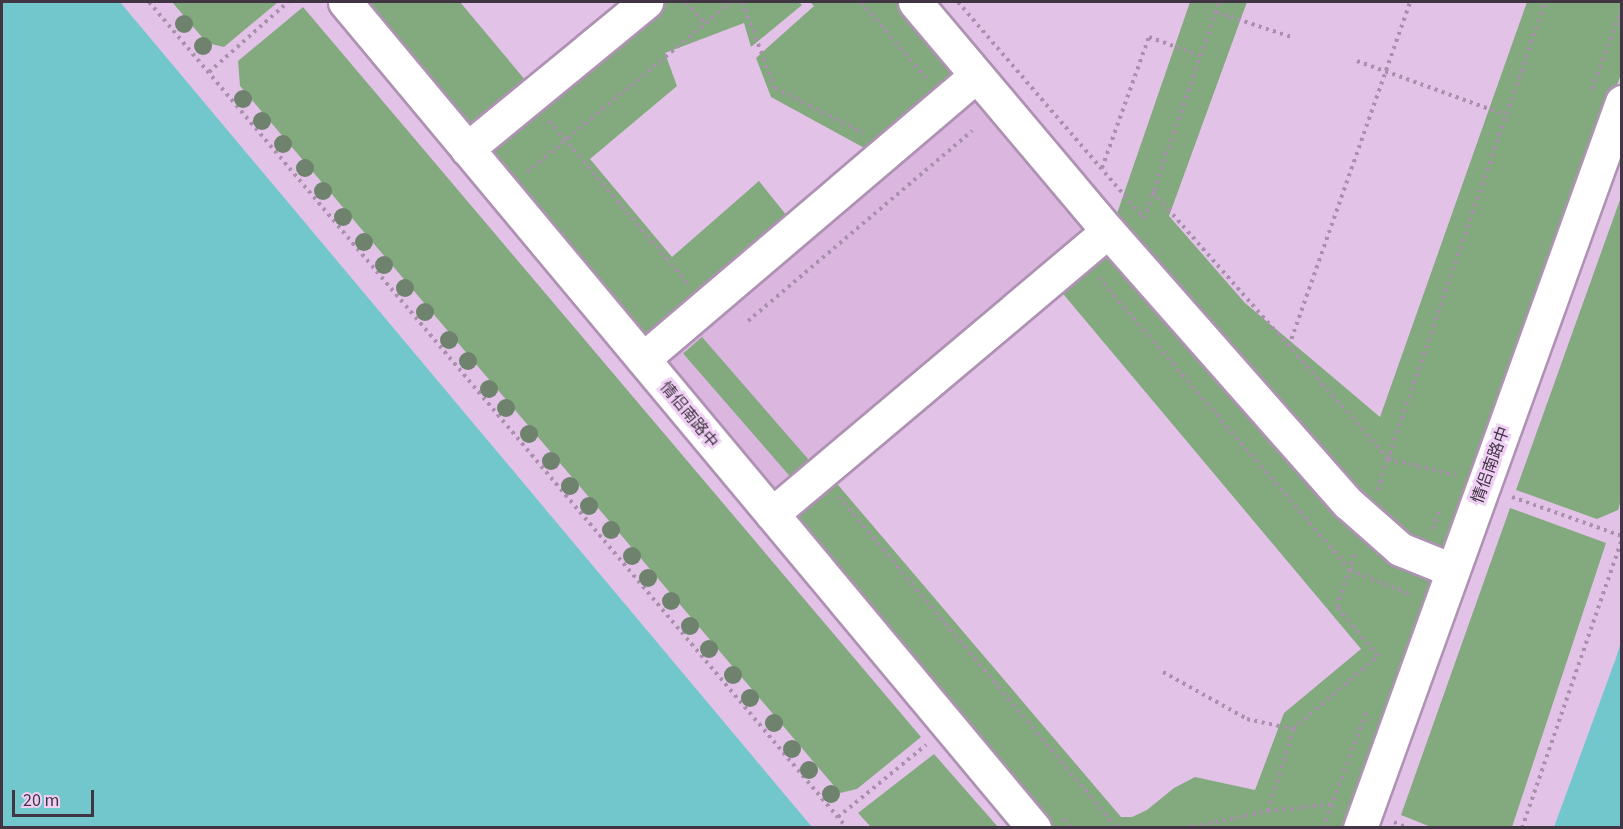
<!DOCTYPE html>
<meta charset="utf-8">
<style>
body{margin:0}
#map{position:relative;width:1623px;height:829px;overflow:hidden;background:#e2c3e7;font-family:"Source Sans 3","Noto Sans SC",sans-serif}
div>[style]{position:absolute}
.built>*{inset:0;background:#dbb7e0;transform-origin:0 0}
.green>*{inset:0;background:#83a97e;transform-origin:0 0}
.water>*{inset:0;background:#72c7cd}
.path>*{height:4px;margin-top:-2px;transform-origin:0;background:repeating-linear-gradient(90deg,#a990ac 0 3px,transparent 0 7.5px)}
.roads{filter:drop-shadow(2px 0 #af92b3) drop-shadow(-2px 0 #af92b3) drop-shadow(0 2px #af92b3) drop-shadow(0 -2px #af92b3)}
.minor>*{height:33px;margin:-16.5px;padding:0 16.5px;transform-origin:16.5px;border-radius:16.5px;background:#fff}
.trees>*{width:18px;height:18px;margin:-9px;border-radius:50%;background:#6f826d}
span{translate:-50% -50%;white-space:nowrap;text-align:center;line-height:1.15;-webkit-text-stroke:6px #efd0f4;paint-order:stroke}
.street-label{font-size:16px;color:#413543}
.frame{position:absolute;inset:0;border:3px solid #413543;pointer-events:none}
.scale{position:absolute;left:12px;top:790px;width:82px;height:27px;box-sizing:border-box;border:3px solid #413543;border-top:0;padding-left:8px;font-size:18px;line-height:21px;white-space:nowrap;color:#413543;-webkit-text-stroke:4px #efd0f4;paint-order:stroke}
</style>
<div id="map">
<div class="built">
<i style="left:977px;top:75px;width:203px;height:438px;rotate:50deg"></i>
</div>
<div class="green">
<i style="clip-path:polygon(172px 2px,278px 2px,224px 47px,207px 43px)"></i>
<i style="clip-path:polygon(355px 2px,460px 2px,531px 87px,468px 138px)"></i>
<i style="clip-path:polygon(664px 2px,799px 2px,802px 5px,751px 47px,744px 23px,665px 53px,677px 86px,590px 159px,672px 257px,759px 181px,791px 221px,642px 346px,480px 150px)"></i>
<i style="clip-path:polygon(810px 2px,903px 2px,964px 73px,868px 150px,771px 97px,756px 58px,814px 6px)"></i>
<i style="clip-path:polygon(1190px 2px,1247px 2px,1169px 216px,1245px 303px,1380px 417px,1527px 2px,1621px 2px,1621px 74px,1447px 558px,1400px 540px,1112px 228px)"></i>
<i style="clip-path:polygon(303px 7px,921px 737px,857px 789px,840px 793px,240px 86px,238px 61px)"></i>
<i style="clip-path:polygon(1621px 197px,1621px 500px,1618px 510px,1597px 519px,1516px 490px)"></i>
<i style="clip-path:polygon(1103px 244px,1441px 575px,1349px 827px,1046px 827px,787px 515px,833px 479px,1121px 817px,1132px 817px,1147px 810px,1174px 788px,1195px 777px,1255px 790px,1284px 713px,1361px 649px,1054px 283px)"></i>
<i style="left:702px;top:337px;width:165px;height:25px;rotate:49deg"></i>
<i style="clip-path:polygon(1510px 508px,1606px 543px,1512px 827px,1431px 827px,1401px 815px)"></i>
<i style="clip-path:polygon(934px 754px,998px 827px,871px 827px,858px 813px)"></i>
</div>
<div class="water">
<i style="clip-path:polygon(2px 2px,120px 2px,812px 827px,2px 827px)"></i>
<i style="clip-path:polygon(1621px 642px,1621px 827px,1554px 827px,1616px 658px)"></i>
</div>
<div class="path">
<i style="left:149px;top:2px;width:1081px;rotate:49.8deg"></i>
<i style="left:686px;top:2px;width:28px;rotate:48deg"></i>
<i style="left:742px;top:2px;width:92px;rotate:69deg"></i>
<i style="left:775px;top:88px;width:99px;rotate:27.1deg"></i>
<i style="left:861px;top:2px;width:101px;rotate:49.4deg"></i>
<i style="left:958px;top:2px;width:285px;rotate:49.3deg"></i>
<i style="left:1216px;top:12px;width:82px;rotate:18.4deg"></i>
<i style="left:1357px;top:61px;width:158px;rotate:19.9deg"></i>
<i style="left:209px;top:72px;width:106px;rotate:-41.5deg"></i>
<i style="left:1592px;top:89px;width:86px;rotate:-69.7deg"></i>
<i style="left:549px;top:121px;width:214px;rotate:49.5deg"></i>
<i style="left:1102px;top:168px;width:139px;rotate:-70.3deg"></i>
<i style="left:1149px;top:37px;width:55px;rotate:20.1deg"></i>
<i style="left:527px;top:172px;width:266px;rotate:-39.8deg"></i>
<i style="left:1153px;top:192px;width:356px;rotate:48.6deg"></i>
<i style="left:1388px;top:459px;width:69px;rotate:13.4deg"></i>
<i style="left:1144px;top:219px;width:230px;rotate:-70.9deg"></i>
<i style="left:1099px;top:278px;width:385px;rotate:49.3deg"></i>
<i style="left:1350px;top:570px;width:67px;rotate:22deg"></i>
<i style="left:748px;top:321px;width:294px;rotate:-40.3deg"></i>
<i style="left:1289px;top:346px;width:365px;rotate:-70.6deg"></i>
<i style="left:1377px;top:490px;width:516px;rotate:-71deg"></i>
<i style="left:839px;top:497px;width:432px;rotate:50deg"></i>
<i style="left:1512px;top:497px;width:117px;rotate:19.5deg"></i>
<i style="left:1433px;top:529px;width:19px;rotate:-72deg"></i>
<i style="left:1163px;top:672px;width:96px;rotate:29.2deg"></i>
<i style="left:1247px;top:719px;width:47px;rotate:12.3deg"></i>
<i style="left:1268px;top:811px;width:65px;rotate:-6.1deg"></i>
<i style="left:838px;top:817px;width:114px;rotate:-39.3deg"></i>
<i style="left:1064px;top:819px;width:11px;rotate:52deg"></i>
<i style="left:1394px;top:822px;width:15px;rotate:23deg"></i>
<i style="left:1186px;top:828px;width:84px;rotate:-11.7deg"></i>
<i style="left:1268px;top:811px;width:86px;rotate:-73deg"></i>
<i style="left:1293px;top:729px;width:112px;rotate:-40.7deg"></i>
<i style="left:1378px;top:656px;width:64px;rotate:-129.9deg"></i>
<i style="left:1337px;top:607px;width:59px;rotate:-71.3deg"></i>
<i style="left:1323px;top:828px;width:125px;rotate:-69.4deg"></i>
<i style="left:1522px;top:828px;width:306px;rotate:-70.9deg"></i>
</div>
<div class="roads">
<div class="minor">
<i style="left:345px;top:2px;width:1076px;rotate:50.17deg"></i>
<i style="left:915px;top:2px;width:299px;rotate:49.9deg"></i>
<i style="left:1108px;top:231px;width:363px;rotate:48.6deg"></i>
<i style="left:1348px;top:503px;width:69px;rotate:41.5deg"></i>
<i style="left:1400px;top:549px;width:56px;rotate:22deg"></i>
<i style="left:467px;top:149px;width:232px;rotate:-39.4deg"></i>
<i style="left:643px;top:359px;width:438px;rotate:-40.4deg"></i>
<i style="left:772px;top:514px;width:439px;rotate:-40.1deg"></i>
<i style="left:1360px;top:828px;width:772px;rotate:-70.16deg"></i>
</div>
</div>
<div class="trees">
<i style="left:184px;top:24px"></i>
<i style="left:203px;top:46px"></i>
<i style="left:243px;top:99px"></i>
<i style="left:262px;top:121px"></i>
<i style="left:283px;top:144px"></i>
<i style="left:305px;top:168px"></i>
<i style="left:323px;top:191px"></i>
<i style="left:343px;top:217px"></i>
<i style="left:364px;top:242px"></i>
<i style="left:384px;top:265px"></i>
<i style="left:405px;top:288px"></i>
<i style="left:425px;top:312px"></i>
<i style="left:449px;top:340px"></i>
<i style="left:468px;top:361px"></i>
<i style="left:489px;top:389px"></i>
<i style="left:506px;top:408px"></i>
<i style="left:529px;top:434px"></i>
<i style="left:551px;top:461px"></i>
<i style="left:570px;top:486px"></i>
<i style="left:589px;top:506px"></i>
<i style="left:611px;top:530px"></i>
<i style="left:632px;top:556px"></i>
<i style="left:648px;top:578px"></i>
<i style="left:671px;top:601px"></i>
<i style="left:690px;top:626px"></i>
<i style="left:709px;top:649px"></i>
<i style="left:733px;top:675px"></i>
<i style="left:750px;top:698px"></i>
<i style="left:774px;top:723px"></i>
<i style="left:792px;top:749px"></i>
<i style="left:809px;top:770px"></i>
<i style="left:831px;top:794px"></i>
</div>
<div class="street-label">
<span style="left:689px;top:415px;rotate:50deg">情侣南路中</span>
<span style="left:1491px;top:465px;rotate:-70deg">情侣南路中</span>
</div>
<div class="frame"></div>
<div class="scale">20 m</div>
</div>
